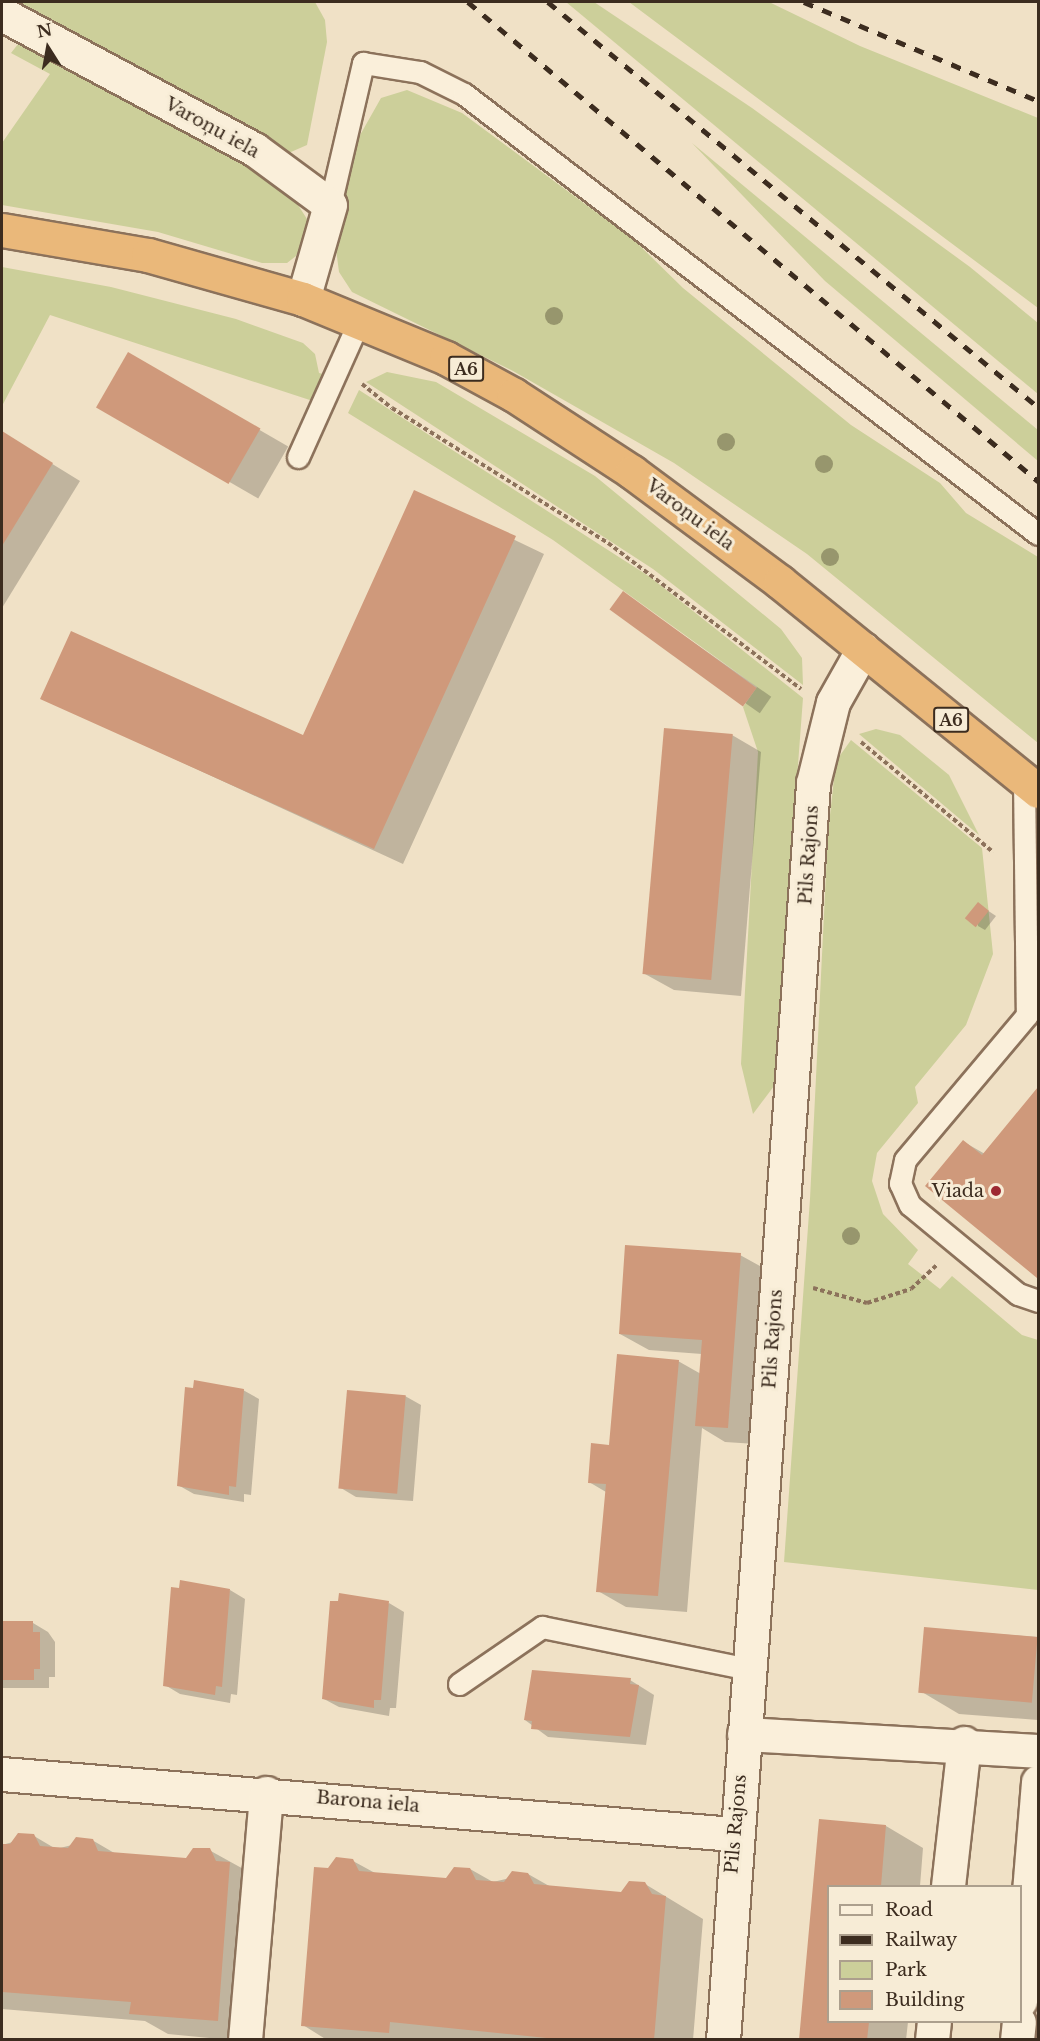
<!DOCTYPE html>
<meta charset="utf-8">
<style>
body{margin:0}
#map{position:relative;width:1040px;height:2041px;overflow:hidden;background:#f0e1c6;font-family:"Libre Baskerville",serif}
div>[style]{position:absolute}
.green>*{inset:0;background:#cccf9a}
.shadow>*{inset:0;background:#0003;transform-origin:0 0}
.building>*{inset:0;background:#cf997b;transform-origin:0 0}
.path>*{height:4px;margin-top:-2px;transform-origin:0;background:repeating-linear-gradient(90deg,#8c725b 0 4.5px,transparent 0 7.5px)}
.roads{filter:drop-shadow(2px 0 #8c725b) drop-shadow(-2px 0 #8c725b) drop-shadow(0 2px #8c725b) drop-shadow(0 -2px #8c725b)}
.service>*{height:21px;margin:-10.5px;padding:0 10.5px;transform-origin:10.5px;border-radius:10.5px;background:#faefda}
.minor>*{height:33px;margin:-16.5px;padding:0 16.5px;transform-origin:16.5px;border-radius:16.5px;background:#faefda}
.trunk>*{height:33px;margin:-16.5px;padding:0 16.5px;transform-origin:16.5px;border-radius:16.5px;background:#eab87a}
.rail>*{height:4.5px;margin-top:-2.25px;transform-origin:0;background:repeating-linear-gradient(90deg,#3c2c1f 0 10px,transparent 0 20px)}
.trees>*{width:18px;height:18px;margin:-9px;border-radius:50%;background:#97966d}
.dots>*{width:16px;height:16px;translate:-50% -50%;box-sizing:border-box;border:3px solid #f7ecd6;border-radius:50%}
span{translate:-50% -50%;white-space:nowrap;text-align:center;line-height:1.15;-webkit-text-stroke:6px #f7ecd6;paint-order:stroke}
.shield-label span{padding:2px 4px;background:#f7ecd6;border:2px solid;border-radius:4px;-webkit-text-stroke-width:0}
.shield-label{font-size:16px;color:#3c2c1f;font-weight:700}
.street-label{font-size:18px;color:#3c2c1f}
.poi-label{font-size:18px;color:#3c2c1f}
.right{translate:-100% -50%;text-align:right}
.frame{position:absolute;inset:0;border:3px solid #3c2c1f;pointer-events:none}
.legend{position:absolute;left:827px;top:1885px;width:195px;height:138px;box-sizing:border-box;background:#f7ecd6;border:2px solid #ac9f8d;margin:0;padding:8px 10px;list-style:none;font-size:18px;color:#3c2c1f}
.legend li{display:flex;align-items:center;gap:12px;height:30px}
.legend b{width:30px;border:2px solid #ac9f8d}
.north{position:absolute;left:18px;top:18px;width:60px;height:60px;-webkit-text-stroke:4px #f7ecd6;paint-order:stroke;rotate:349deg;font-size:16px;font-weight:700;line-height:24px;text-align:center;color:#3c2c1f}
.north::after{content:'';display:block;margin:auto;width:21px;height:27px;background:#3c2c1f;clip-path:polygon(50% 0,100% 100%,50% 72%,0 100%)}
</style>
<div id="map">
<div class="green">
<i style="clip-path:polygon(2px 2px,315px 2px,325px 20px,327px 42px,307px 145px,284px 155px)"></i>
<i style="clip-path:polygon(566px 2px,594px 2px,752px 108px,970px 267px,1038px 323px,1038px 394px)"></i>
<i style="clip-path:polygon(629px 2px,769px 2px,860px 46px,1038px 118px,1038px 308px)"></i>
<i style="clip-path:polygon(22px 39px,83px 77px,235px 152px,289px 191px,307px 219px,308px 232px,296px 256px,287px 263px,262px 263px,158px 232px,2px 205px,2px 143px,50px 74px,11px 53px)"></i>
<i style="clip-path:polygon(407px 90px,462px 113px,635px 241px,683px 288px,851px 425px,940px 483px,966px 513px,1038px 557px,1038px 743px,807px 554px,674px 463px,513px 371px,352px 292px,339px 272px,336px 249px,355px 144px,381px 98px)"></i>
<i style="clip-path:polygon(692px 143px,1038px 430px,1038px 461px,825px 281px)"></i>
<i style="clip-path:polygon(2px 267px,111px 287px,236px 319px,303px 343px,315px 354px,319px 373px,335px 377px,322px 404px,50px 315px,2px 406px)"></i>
<i style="clip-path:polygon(387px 372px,436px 382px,595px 476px,781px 629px,802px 658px,803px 685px,653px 569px,366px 382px)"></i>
<i style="clip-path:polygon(359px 390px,650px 577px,803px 698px,774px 1086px,753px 1114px,741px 1064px,758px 752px,743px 707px,757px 687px,553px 540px,348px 413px)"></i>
<i style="clip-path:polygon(876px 729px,900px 735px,949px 775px,979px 835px,859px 734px)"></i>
<i style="clip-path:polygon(851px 740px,982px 848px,993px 954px,966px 1025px,915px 1087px,918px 1103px,877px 1153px,872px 1181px,883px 1214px,918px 1250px,908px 1264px,940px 1289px,952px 1276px,1022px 1335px,1038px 1340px,1038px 1590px,784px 1562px,810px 1199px,828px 833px,836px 761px)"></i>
</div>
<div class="shadow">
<i style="left:128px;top:354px;width:185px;height:60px;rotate:30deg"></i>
<i style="clip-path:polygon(2px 433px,80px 481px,2px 608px)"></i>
<i style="clip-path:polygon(415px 492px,544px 554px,403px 864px,42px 698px,304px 737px)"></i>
<i style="left:623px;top:593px;width:181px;height:20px;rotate:35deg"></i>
<i style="clip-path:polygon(732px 735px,761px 752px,741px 996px,674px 990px,645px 974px)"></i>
<i style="clip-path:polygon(978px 904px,996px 916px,985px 930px,978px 926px)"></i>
<i style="clip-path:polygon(1038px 1089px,1038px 1277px,927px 1186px,964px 1142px,985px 1154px)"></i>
<i style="clip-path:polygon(740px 1255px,769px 1271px,756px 1444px,725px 1442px,702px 1428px,687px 1612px,626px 1607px,598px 1591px,606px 1492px,589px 1482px,678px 1361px,701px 1374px,702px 1354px,649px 1350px,620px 1334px)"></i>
<i style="clip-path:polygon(243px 1390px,259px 1399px,251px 1495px,244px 1494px,244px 1502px,194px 1494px,178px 1485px)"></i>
<i style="clip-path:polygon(405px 1396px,421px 1405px,413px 1501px,356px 1497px,341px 1488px)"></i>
<i style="clip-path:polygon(230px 1590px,245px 1599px,237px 1695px,231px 1694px,230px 1703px,180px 1694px,165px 1685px)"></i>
<i style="clip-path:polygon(389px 1603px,404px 1612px,396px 1708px,390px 1708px,389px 1716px,339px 1707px,324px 1699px)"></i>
<i style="clip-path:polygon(2px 1623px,33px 1623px,48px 1632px,55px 1642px,55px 1677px,49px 1677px,49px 1688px,2px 1688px)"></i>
<i style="clip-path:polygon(926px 1629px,1038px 1637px,1038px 1720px,959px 1714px,922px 1692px)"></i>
<i style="clip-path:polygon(630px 1680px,654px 1695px,646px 1745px,548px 1737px,525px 1720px)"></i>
<i style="clip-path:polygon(820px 1821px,886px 1826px,923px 1848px,920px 1886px,828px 1886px,828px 2022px,908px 2022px,906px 2040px,801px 2040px)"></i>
<i style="clip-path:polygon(34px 1836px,56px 1849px,92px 1840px,116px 1854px,186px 1860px,209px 1850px,247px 1871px,230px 2040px,168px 2034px,145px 2021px,2px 2009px,2px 1845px)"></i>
<i style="clip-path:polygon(353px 1861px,375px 1873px,446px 1879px,470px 1869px,493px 1882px,528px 1874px,551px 1887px,622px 1894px,645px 1884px,703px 1919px,693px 2040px,327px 2040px,303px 2025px,329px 1870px)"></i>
<i style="clip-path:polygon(1038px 2011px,1038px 2040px,1035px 2040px)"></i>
</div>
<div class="building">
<i style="left:128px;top:352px;width:153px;height:64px;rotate:30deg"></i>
<i style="clip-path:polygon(2px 431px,53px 463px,2px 546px)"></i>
<i style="clip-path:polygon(414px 490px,516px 536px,374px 849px,40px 699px,71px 631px,303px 735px)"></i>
<i style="left:623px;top:591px;width:165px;height:23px;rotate:36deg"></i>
<i style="left:664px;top:728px;width:69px;height:247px;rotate:5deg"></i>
<i style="left:978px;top:902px;width:14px;height:21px;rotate:39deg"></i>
<i style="clip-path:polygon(1038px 1087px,1038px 1276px,1037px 1278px,925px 1186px,963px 1140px,982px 1155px)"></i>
<i style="clip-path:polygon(625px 1245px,741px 1253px,728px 1428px,695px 1426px,702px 1340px,619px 1334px)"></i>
<i style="clip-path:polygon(617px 1354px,679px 1360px,658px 1596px,596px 1592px,606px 1484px,588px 1483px,591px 1443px,609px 1445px)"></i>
<i style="clip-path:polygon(194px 1380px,244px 1389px,236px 1487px,229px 1486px,229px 1495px,177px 1486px,185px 1387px,193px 1388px)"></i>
<i style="left:347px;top:1390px;width:59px;height:99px;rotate:5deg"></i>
<i style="clip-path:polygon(180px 1580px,230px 1589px,222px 1687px,216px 1686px,215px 1695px,163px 1686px,171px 1587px,179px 1588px)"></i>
<i style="clip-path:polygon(339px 1593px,389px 1601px,381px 1700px,374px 1700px,374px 1708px,322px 1699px,330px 1601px,338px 1601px)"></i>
<i style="clip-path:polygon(2px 1621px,33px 1621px,33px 1632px,40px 1632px,40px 1669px,34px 1669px,34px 1680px,2px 1680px)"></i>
<i style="left:924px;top:1627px;width:114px;height:66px;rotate:5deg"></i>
<i style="clip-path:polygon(532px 1670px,631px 1678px,630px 1684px,639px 1685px,630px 1737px,531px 1729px,532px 1721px,524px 1720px)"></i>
<i style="clip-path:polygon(819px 1819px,886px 1825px,881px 1886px,828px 1886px,828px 2022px,869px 2022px,867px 2040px,799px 2040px)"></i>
<i style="clip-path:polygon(18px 1833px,34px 1834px,40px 1846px,68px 1848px,76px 1837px,93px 1839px,98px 1851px,186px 1858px,193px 1848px,210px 1848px,216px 1861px,230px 1862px,218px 2021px,129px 2014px,131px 2002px,2px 1992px,2px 1844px,10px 1844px)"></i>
<i style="clip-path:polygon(336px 1857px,353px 1859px,359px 1871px,446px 1878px,454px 1867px,470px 1868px,476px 1880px,504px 1882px,512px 1871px,528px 1873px,534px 1884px,621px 1892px,629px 1881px,645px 1882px,652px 1894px,666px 1896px,654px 2040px,566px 2040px,390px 2022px,389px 2033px,301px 2026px,314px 1867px,328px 1868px)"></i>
<i style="clip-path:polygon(1037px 2012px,1038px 2040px,1034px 2040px)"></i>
</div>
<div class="path">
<i style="left:362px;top:384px;width:38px;rotate:39deg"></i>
<i style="left:392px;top:408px;width:255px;rotate:32deg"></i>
<i style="left:608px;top:543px;width:242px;rotate:37.1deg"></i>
<i style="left:861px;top:742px;width:172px;rotate:39.8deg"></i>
<i style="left:813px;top:1288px;width:56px;rotate:15.5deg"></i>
<i style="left:867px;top:1303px;width:46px;rotate:-17.7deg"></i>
<i style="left:911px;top:1289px;width:35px;rotate:-43deg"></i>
</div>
<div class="roads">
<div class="service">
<i style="left:330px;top:205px;width:146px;rotate:-76.9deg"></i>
<i style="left:363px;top:63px;width:58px;rotate:9deg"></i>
<i style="left:420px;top:72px;width:49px;rotate:26.6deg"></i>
<i style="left:464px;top:94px;width:723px;rotate:37.47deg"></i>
<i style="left:298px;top:457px;width:149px;rotate:-65.8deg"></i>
<i style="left:1024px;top:779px;width:236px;rotate:89.3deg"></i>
<i style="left:1027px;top:1015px;width:189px;rotate:130.1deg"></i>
<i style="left:905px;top:1160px;width:24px;rotate:102deg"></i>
<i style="left:900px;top:1183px;width:24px;rotate:66deg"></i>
<i style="left:910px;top:1205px;width:140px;rotate:39.5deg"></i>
<i style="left:1018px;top:1294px;width:21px;rotate:19deg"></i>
<i style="left:459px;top:1684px;width:101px;rotate:-34.5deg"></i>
<i style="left:542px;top:1627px;width:211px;rotate:11.5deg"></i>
</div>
<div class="minor">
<i style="left:2px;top:14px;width:286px;rotate:28.2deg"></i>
<i style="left:254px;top:149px;width:94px;rotate:36.4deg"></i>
<i style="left:330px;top:205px;width:98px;rotate:106deg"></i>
<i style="left:744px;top:1734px;width:294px;rotate:3.3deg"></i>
<i style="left:2px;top:1774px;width:734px;rotate:4.69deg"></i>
<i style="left:948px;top:1886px;width:144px;rotate:-83.6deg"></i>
<i style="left:1020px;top:2001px;width:220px;rotate:-85.3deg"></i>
<i style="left:245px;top:2040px;width:248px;rotate:-85.1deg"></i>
<i style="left:723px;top:2040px;width:1260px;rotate:-85.9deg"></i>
<i style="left:813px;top:783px;width:83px;rotate:-76.1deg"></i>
<i style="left:833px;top:702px;width:61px;rotate:-60.5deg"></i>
<i style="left:932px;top:2040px;width:18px;rotate:-84deg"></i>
<i style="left:1017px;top:2040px;width:18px;rotate:-84deg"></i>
</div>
<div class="trunk">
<i style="left:2px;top:230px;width:148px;rotate:9.7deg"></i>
<i style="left:148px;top:255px;width:161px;rotate:15.8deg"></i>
<i style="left:303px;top:299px;width:155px;rotate:22.4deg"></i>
<i style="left:446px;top:358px;width:77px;rotate:28.6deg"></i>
<i style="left:514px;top:395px;width:141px;rotate:33.1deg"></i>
<i style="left:632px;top:472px;width:184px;rotate:36.6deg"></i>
<i style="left:780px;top:582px;width:332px;rotate:39deg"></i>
</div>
</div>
<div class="rail">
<i style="left:468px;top:2px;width:745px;rotate:40.04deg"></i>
<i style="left:548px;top:2px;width:636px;rotate:39.57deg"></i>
<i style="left:804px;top:2px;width:254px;rotate:22.9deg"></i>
</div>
<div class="trees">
<i style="left:554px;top:316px"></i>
<i style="left:726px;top:442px"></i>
<i style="left:824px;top:464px"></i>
<i style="left:830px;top:557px"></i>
<i style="left:851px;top:1236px"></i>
</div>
<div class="dots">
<i style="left:996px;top:1191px;background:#9d2931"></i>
</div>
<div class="shield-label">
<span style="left:466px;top:369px">A6</span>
<span style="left:951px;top:720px">A6</span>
</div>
<div class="street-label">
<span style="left:212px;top:128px;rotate:29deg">Varoņu iela</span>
<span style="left:690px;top:515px;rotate:37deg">Varoņu iela</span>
<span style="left:809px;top:855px;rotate:-86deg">Pils Rajons</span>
<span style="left:773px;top:1339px;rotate:-86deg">Pils Rajons</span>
<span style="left:368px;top:1802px;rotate:5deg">Barona iela</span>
<span style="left:736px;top:1824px;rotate:-85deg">Pils Rajons</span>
</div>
<div class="poi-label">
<span class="right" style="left:984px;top:1191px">Viada</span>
</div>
<div class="frame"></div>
<ul class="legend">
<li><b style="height:8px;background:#faefda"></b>Road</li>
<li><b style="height:8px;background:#3c2c1f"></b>Railway</li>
<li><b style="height:16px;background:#cccf9a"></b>Park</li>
<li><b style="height:16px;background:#cf997b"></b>Building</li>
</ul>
<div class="north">N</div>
</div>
